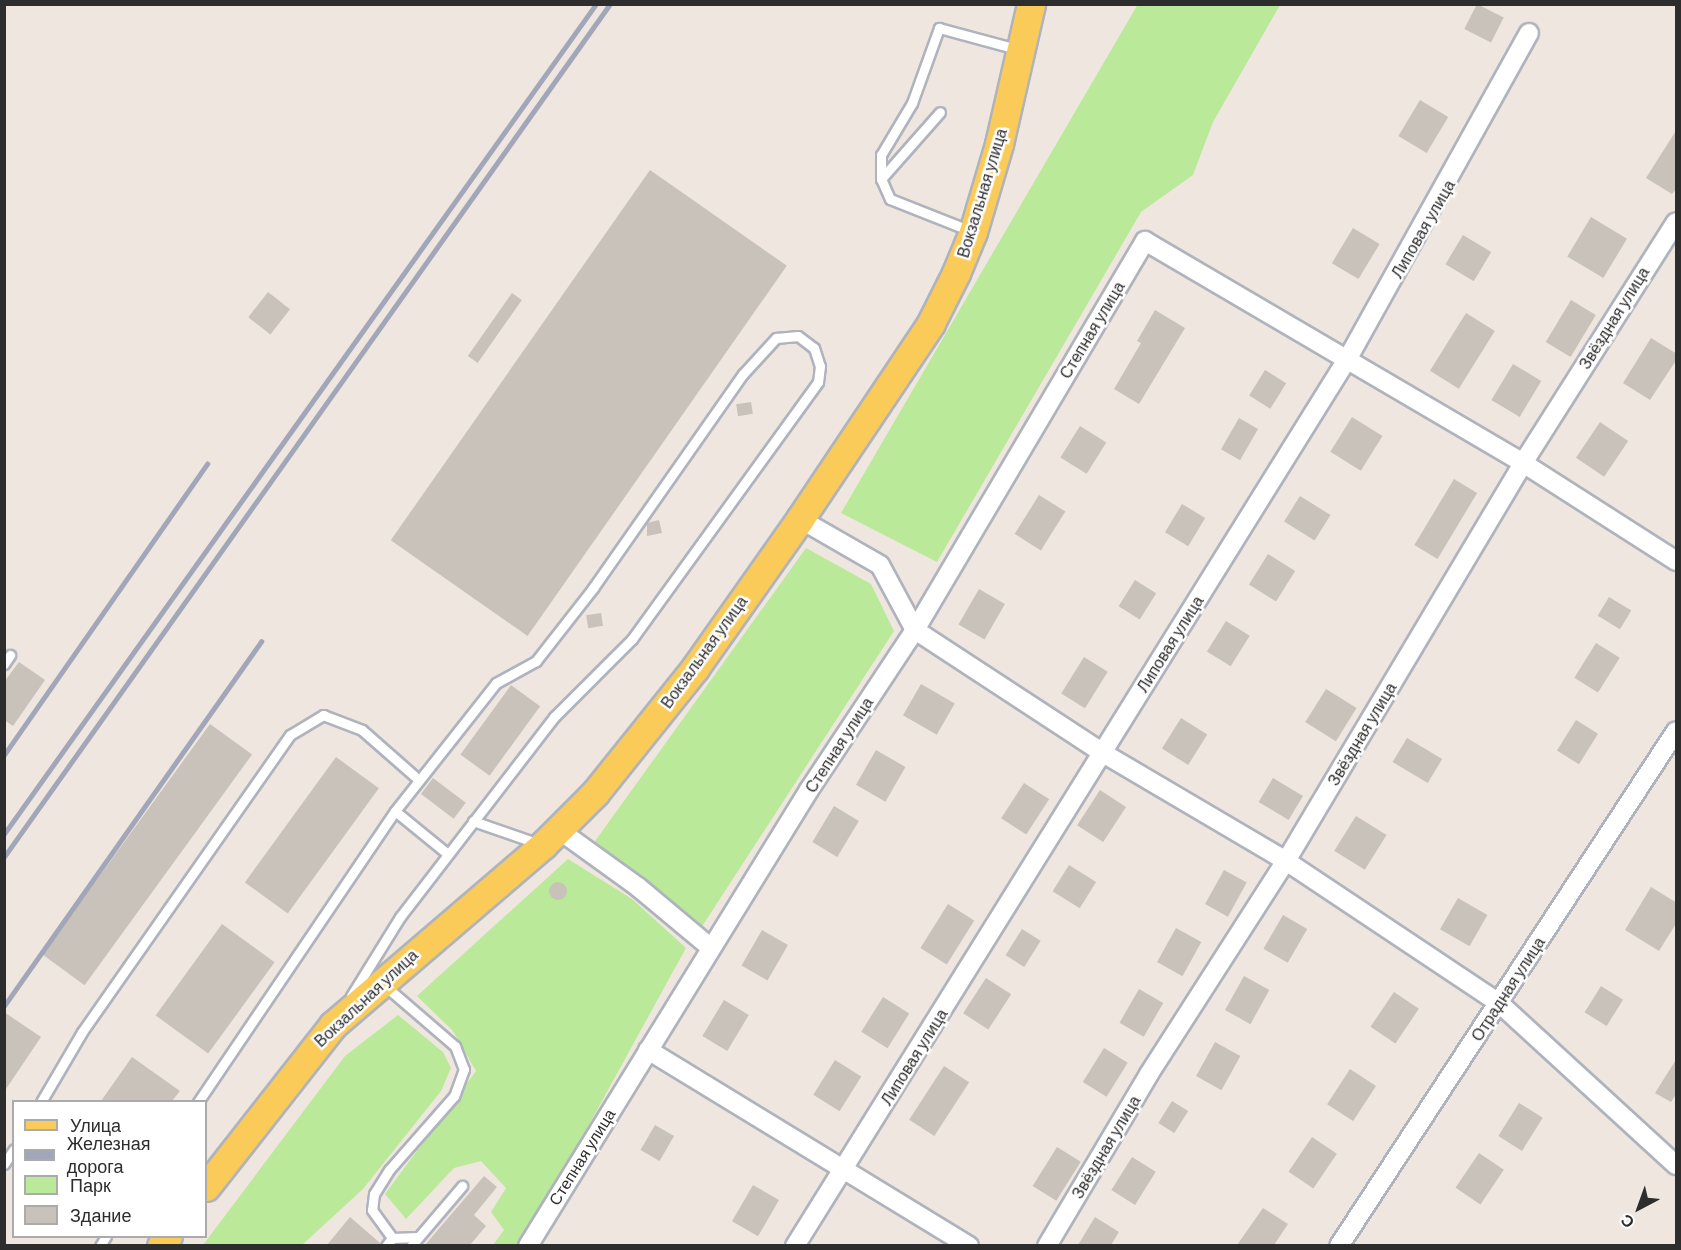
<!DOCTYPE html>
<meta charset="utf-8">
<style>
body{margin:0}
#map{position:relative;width:1681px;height:1250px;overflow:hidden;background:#efe7df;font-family:Barlow,sans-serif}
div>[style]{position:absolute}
.green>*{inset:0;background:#b9e999}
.building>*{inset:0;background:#c8c2ba;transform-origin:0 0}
.round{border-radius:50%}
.roads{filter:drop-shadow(2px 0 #afb3bd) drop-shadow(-2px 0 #afb3bd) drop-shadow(0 2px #afb3bd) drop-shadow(0 -2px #afb3bd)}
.service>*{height:9px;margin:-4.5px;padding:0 4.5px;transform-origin:4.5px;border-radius:4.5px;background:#fff}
.minor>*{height:18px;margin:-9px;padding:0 9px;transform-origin:9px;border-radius:9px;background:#fff}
.primary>*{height:27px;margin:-13.5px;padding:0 13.5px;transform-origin:13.5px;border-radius:13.5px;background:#facb59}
.rail>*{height:4.5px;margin:-2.25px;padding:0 2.25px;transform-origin:2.25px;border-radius:2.25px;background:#a1a6b9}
span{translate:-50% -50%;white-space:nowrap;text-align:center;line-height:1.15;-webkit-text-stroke:5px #fff;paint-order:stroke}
.street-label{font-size:16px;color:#2d2d2d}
.frame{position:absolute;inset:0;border:6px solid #2d2d2d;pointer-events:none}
.legend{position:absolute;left:12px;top:1100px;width:195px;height:138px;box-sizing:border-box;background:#fff;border:2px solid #ababab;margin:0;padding:8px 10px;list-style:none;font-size:18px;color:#2d2d2d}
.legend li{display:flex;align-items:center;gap:12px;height:30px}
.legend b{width:30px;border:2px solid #ababab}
.north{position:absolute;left:1609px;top:1178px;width:60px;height:60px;-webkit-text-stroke:4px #fff;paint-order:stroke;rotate:221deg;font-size:16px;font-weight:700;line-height:24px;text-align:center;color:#2d2d2d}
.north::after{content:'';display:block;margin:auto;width:21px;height:27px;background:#2d2d2d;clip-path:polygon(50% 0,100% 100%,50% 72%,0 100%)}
</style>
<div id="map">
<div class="green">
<i style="clip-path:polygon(1138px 4px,1280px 5px,1213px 122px,1193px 175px,1141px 212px,937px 562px,841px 513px)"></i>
<i style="clip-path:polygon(806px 548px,871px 584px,894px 631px,701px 928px,593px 844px)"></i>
<i style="clip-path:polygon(568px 859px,632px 899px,686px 948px,575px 1150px,516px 1245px,493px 1245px,504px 1230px,491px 1212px,506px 1188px,481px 1161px,454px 1168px,406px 1219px,385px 1194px,476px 1071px,453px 1031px,417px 996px)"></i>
<i style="clip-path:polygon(398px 1015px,443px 1052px,451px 1068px,441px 1091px,363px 1189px,302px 1245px,203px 1245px,345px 1056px)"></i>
</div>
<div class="building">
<i style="left:1477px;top:4px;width:30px;height:28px;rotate:27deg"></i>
<i style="left:1420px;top:100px;width:33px;height:42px;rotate:31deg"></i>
<i style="clip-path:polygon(1677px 129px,1677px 188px,1672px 194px,1646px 178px)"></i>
<i style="left:650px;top:170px;width:167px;height:452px;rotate:35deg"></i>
<i style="left:1591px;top:217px;width:42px;height:46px;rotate:31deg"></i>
<i style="left:1353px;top:228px;width:31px;height:41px;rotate:31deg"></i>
<i style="left:1463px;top:235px;width:33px;height:34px;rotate:31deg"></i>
<i style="left:268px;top:292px;width:28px;height:32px;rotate:38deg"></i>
<i style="left:512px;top:293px;width:12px;height:77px;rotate:35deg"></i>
<i style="left:1571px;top:300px;width:29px;height:49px;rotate:31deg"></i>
<i style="clip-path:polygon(1155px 310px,1185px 328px,1139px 404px,1114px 389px,1141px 343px,1137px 341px)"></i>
<i style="left:1466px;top:313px;width:34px;height:68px;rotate:32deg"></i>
<i style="clip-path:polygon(1651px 338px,1677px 354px,1677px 359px,1650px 400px,1623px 383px)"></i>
<i style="left:1513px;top:364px;width:33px;height:42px;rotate:31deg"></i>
<i style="left:1265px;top:370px;width:25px;height:30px;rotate:32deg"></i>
<i style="left:751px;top:402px;width:12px;height:15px;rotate:81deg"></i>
<i style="left:1352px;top:417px;width:36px;height:41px;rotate:32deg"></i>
<i style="left:1239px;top:418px;width:22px;height:36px;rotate:30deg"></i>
<i style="left:1600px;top:422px;width:34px;height:43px;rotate:34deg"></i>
<i style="left:1080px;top:426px;width:31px;height:37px;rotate:32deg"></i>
<i style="left:1454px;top:479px;width:27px;height:77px;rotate:31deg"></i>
<i style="left:1039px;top:495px;width:31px;height:46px;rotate:32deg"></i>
<i style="left:1300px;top:496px;width:36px;height:30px;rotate:32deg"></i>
<i style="left:1182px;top:504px;width:27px;height:33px;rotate:31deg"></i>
<i style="clip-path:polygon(659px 520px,662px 533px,647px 536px,647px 523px)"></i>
<i style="left:1268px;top:554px;width:32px;height:36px;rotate:32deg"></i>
<i style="left:1135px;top:580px;width:25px;height:31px;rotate:32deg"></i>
<i style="left:979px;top:589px;width:30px;height:41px;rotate:30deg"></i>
<i style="left:1609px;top:597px;width:26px;height:22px;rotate:31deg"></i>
<i style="left:601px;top:613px;width:13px;height:15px;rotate:81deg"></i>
<i style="left:1226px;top:621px;width:28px;height:36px;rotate:32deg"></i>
<i style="left:1596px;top:643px;width:28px;height:41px;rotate:32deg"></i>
<i style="left:1084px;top:657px;width:28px;height:43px;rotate:32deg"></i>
<i style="clip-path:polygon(19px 662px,45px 680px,13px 726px,4px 720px,4px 682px)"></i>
<i style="left:921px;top:684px;width:39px;height:36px;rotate:30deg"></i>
<i style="left:511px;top:685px;width:36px;height:86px;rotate:36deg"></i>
<i style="left:1326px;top:689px;width:36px;height:39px;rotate:32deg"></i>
<i style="left:1181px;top:718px;width:31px;height:36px;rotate:32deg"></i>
<i style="left:1576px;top:720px;width:26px;height:36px;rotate:32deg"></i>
<i style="left:210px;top:724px;width:52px;height:285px;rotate:36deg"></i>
<i style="left:1407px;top:738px;width:41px;height:28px;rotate:31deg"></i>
<i style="left:876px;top:750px;width:34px;height:40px;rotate:30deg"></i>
<i style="left:336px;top:757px;width:53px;height:155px;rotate:36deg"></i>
<i style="left:433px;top:778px;width:41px;height:20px;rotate:37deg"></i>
<i style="left:1273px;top:778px;width:35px;height:28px;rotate:31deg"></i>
<i style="left:1024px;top:783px;width:30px;height:42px;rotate:33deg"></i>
<i style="left:1100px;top:790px;width:31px;height:42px;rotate:33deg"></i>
<i style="left:834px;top:806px;width:29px;height:42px;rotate:31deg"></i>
<i style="left:1356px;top:816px;width:36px;height:41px;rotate:32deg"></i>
<i style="left:1069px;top:865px;width:32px;height:31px;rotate:32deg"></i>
<i style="left:1224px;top:870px;width:26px;height:39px;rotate:29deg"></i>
<i class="round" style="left:549px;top:882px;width:18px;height:18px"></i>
<i style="clip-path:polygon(1651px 887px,1677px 903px,1677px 922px,1659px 951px,1625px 930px)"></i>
<i style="left:1458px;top:898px;width:34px;height:36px;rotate:30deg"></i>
<i style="left:948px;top:904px;width:31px;height:52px;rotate:32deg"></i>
<i style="left:1283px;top:915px;width:28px;height:39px;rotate:30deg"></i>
<i style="left:222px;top:924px;width:65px;height:113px;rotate:36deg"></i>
<i style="left:1176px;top:928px;width:29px;height:39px;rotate:29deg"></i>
<i style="left:1022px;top:929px;width:22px;height:31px;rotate:32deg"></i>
<i style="left:762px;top:930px;width:30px;height:41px;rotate:30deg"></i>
<i style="left:1244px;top:976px;width:29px;height:39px;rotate:29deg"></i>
<i style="left:986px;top:978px;width:30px;height:42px;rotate:33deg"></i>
<i style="left:1601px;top:986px;width:26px;height:31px;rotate:32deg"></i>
<i style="left:1139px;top:989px;width:28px;height:39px;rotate:30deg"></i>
<i style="left:1394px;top:992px;width:30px;height:42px;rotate:34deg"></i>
<i style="left:883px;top:997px;width:31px;height:41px;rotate:32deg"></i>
<i style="left:724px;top:1000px;width:29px;height:42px;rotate:31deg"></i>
<i style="clip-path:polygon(4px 1012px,41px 1037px,4px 1092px)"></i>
<i style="left:1215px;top:1042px;width:29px;height:39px;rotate:29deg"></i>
<i style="left:1104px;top:1048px;width:28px;height:40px;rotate:32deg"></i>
<i style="clip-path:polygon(132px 1057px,180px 1091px,172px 1101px,101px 1101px)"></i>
<i style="clip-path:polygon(1677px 1058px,1677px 1093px,1671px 1102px,1655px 1093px)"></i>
<i style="left:835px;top:1060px;width:31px;height:41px;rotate:32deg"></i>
<i style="left:944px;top:1066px;width:30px;height:64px;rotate:33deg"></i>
<i style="left:1350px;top:1069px;width:31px;height:42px;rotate:33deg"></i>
<i style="left:1172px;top:1101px;width:19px;height:26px;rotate:32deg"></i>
<i style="left:1519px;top:1103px;width:28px;height:39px;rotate:32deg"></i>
<i style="left:655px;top:1125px;width:22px;height:29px;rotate:30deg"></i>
<i style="left:1312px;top:1137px;width:30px;height:42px;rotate:34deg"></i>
<i style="left:1057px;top:1147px;width:28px;height:46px;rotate:32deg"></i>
<i style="left:1479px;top:1153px;width:30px;height:42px;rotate:34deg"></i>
<i style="left:1132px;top:1157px;width:28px;height:39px;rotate:32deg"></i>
<i style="clip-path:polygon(484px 1176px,497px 1187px,474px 1215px,486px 1226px,470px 1245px,425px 1245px)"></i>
<i style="left:753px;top:1185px;width:30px;height:42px;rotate:30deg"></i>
<i style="clip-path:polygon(1263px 1208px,1288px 1224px,1274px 1245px,1237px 1245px)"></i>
<i style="clip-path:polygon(350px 1217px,380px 1243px,379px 1245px,327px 1245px)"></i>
<i style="clip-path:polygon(1095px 1217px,1119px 1232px,1111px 1245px,1078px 1245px)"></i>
</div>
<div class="roads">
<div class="service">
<i style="left:881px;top:179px;width:89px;rotate:-48.6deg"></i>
<i style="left:971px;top:231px;width:87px;rotate:-158.4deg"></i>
<i style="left:890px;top:199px;width:22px;rotate:-114deg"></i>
<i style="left:881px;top:179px;width:24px;rotate:-90deg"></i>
<i style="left:881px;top:155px;width:61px;rotate:-59.2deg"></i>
<i style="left:912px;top:103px;width:80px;rotate:-70.2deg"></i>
<i style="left:939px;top:28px;width:81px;rotate:15.1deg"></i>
<i style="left:4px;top:664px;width:11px;rotate:-56deg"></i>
<i style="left:395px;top:811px;width:68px;rotate:39.1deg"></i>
<i style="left:473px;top:821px;width:68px;rotate:19deg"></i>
<i style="left:384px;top:985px;width:94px;rotate:40.7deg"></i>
<i style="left:455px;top:1046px;width:25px;rotate:69deg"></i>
<i style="left:464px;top:1069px;width:29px;rotate:110deg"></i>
<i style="left:454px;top:1096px;width:98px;rotate:131.3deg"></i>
<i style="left:389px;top:1170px;width:28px;rotate:122deg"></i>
<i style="left:374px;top:1194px;width:16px;rotate:97deg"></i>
<i style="left:372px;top:1210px;width:34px;rotate:54deg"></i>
<i style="left:41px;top:1102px;width:81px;rotate:-59.6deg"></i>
<i style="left:82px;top:1032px;width:363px;rotate:-55deg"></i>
<i style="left:290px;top:735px;width:39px;rotate:-31deg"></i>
<i style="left:323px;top:715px;width:42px;rotate:21deg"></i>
<i style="left:362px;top:730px;width:76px;rotate:41.3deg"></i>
<i style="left:198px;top:1102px;width:351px;rotate:-55.9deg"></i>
<i style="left:395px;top:811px;width:163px;rotate:-51.7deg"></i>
<i style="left:496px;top:683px;width:46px;rotate:-28.8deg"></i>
<i style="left:536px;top:661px;width:93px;rotate:-52deg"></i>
<i style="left:593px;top:588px;width:261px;rotate:-55deg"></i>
<i style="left:743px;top:374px;width:49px;rotate:-47.5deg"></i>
<i style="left:776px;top:338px;width:22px;rotate:-5deg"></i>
<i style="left:798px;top:336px;width:20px;rotate:37deg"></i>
<i style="left:814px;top:348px;width:19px;rotate:72deg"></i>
<i style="left:820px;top:366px;width:16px;rotate:97deg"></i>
<i style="left:818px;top:382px;width:317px;rotate:125.9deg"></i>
<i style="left:632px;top:639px;width:110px;rotate:135deg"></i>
<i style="left:554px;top:717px;width:252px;rotate:127.6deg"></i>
<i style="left:400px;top:917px;width:93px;rotate:121.8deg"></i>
<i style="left:4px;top:1164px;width:18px;rotate:-56deg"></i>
<i style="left:100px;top:1246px;width:12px;rotate:-59deg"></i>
<i style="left:386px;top:1246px;width:10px;rotate:-53deg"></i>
<i style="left:392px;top:1238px;width:26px;rotate:-2deg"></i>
<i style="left:411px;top:1246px;width:79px;rotate:-49.6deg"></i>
</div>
<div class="minor">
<i style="left:800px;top:519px;width:92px;rotate:29.9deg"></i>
<i style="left:880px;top:565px;width:74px;rotate:61.7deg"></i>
<i style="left:915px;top:630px;width:225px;rotate:33.2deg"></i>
<i style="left:1103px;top:753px;width:212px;rotate:30.5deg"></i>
<i style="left:1286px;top:861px;width:256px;rotate:33.7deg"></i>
<i style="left:1499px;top:1003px;width:240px;rotate:42.5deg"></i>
<i style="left:559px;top:830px;width:97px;rotate:35.8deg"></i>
<i style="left:638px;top:887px;width:95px;rotate:39.9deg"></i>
<i style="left:648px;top:1050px;width:376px;rotate:31.4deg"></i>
<i style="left:528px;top:1246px;width:536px;rotate:-58.36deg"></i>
<i style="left:809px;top:790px;width:192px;rotate:-56.5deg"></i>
<i style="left:915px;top:630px;width:452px;rotate:-59.4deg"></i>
<i style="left:1145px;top:241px;width:438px;rotate:30.4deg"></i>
<i style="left:1523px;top:463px;width:182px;rotate:32.6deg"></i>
<i style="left:795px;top:1246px;width:1046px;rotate:-58.09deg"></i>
<i style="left:1348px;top:358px;width:372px;rotate:-60.9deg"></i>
<i style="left:1047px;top:1246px;width:200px;rotate:-59.3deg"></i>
<i style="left:1149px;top:1074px;width:253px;rotate:-57.3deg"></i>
<i style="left:1286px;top:861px;width:463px;rotate:-59.2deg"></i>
<i style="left:1523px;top:463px;width:285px;rotate:-57.6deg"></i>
<i style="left:1339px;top:1246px;width:615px;rotate:-56.8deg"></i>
</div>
<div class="primary">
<i style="left:206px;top:1187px;width:206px;rotate:-51.9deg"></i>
<i style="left:333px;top:1025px;width:277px;rotate:-40.6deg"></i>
<i style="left:543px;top:845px;width:74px;rotate:-45deg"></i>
<i style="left:595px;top:793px;width:160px;rotate:-51.3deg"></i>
<i style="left:695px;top:668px;width:182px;rotate:-54.8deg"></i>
<i style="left:800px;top:519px;width:236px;rotate:-56.2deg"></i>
<i style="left:931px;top:323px;width:56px;rotate:-63.4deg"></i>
<i style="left:956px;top:273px;width:44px;rotate:-67.5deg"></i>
<i style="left:973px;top:232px;width:92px;rotate:-73.5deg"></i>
<i style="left:999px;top:144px;width:144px;rotate:-77.1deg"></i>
<i style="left:161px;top:1246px;width:12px;rotate:-55deg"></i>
</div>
</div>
<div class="rail">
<i style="left:4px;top:755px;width:355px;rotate:-55.1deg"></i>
<i style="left:4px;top:834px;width:1019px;rotate:-54.5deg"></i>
<i style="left:4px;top:857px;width:1046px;rotate:-54.61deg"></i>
<i style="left:4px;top:1006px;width:446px;rotate:-54.8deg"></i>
</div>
<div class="street-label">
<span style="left:982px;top:193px;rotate:-73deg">Вокзальная улица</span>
<span style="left:1423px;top:229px;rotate:-60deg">Липовая улица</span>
<span style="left:1614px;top:318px;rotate:-58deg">Звёздная улица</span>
<span style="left:1092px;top:330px;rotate:-59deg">Степная улица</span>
<span style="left:1170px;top:644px;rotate:-58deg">Липовая улица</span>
<span style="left:704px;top:652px;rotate:-54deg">Вокзальная улица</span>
<span style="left:1362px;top:734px;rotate:-59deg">Звёздная улица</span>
<span style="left:839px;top:745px;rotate:-57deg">Степная улица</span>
<span style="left:1508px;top:989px;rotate:-57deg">Отрадная улица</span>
<span style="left:366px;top:998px;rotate:-43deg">Вокзальная улица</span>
<span style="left:914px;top:1057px;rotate:-58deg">Липовая улица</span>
<span style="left:1106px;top:1147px;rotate:-59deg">Звёздная улица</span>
<span style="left:582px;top:1157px;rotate:-58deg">Степная улица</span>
</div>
<div class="frame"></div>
<ul class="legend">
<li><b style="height:8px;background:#facb59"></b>Улица</li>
<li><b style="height:8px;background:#a1a6b9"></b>Железная дорога</li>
<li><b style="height:16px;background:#b9e999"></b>Парк</li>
<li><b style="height:16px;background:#c8c2ba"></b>Здание</li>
</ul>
<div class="north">С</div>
</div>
